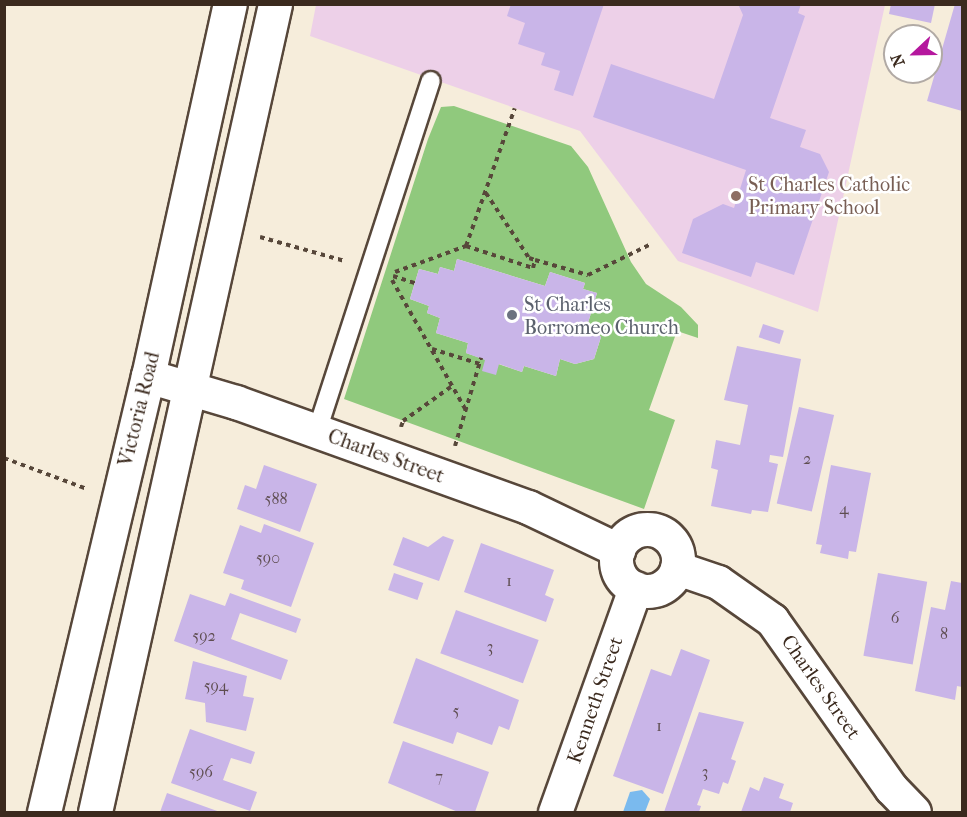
<!DOCTYPE html>
<style>
body{margin:0}
#map{position:relative;width:967px;height:817px;overflow:hidden;background:#f6eddb;font-family:"IM FELL French Canon",serif}
div>[style]{position:absolute}
.built>*{inset:0;background:#edd0e8}
.green>*{inset:0;background:#90c97d}
.water>*{inset:0;background:#7abaee}
.building>*{inset:0;background:#c9b5e8;transform-origin:0 0}
.path>*{height:4px;margin-top:-2px;transform-origin:0;background:repeating-linear-gradient(90deg,#57473a 0 4.5px,transparent 0 9px)}
.roads{filter:drop-shadow(2px 0 #57473a) drop-shadow(-2px 0 #57473a) drop-shadow(0 2px #57473a) drop-shadow(0 -2px #57473a)}
.service>*{height:18px;margin:-9px;padding:0 9px;transform-origin:9px;border-radius:9px;background:#fff}
.minor>*{height:33px;margin:-16.5px;padding:0 16.5px;transform-origin:16.5px;border-radius:16.5px;background:#fff}
.tertiary>*{height:33px;margin:-16.5px;padding:0 16.5px;transform-origin:16.5px;border-radius:16.5px;background:#fff}
.tertiary>.ring{margin:-16.5px;padding:0;box-sizing:content-box;background:none;border:33px solid #fff;border-radius:50%}
.trunk>*{height:33px;margin:-16.5px;padding:0 16.5px;transform-origin:16.5px;border-radius:16.5px;background:#fff}
.dots>*{width:16px;height:16px;translate:-50% -50%;box-sizing:border-box;border:3px solid #fff;border-radius:50%}
span{translate:-50% -50%;white-space:nowrap;text-align:center;line-height:1.15;-webkit-text-stroke:5px #fff;paint-order:stroke}
.number-label{font-size:16px;color:#5e4d50}
.number-label span{-webkit-text-stroke-width:0}
.education-label{font-size:20px;color:#785e54}
.left{translate:0 -50%;text-align:left}
.worship-label{font-size:20px;color:#5b616d}
.street-label{font-size:20px;color:#3b2a1e}
.frame{position:absolute;inset:0;border:6px solid #3b2a1e;pointer-events:none}
.north{position:absolute;left:883px;top:24px;width:60px;height:60px;box-sizing:border-box;background:#fff;border:2px solid #b1aaa5;border-radius:50%;rotate:248deg;font-size:16px;font-weight:700;line-height:24px;text-align:center;color:#3b2a1e}
.north::after{content:'';display:block;margin:auto;width:21px;height:27px;background:#b5179e;clip-path:polygon(50% 0,100% 100%,50% 72%,0 100%)}
</style>
<div id="map">
<div class="built">
<i style="clip-path:polygon(316px 5px,885px 5px,818px 312px,678px 261px,580px 131px,310px 36px)"></i>
</div>
<div class="green">
<i style="clip-path:polygon(evenodd,454px 106px,571px 146px,588px 167px,631px 262px,646px 284px,681px 307px,698px 325px,698px 338px,677px 331px,649px 410px,675px 420px,644px 509px,344px 399px,428px 139px,441px 107px,454px 106px,457px 259px,545px 286px,550px 272px,585px 283px,583px 289px,597px 293px,588px 323px,601px 337px,594px 359px,575px 364px,560px 359px,556px 376px,524px 366px,522px 372px,466px 353px,468px 343px,436px 333px,440px 318px,427px 313px,429px 306px,410px 299px,419px 269px,438px 274px,440px 267px,454px 271px,457px 259px)"></i>
</div>
<div class="water">
<i style="clip-path:polygon(642px 790px,650px 799px,645px 812px,623px 812px,630px 792px)"></i>
</div>
<div class="building">
<i style="clip-path:polygon(511px 4px,604px 4px,573px 96px,554px 90px,560px 71px,541px 65px,545px 53px,518px 44px,525px 23px,507px 16px)"></i>
<i style="clip-path:polygon(738px 4px,801px 4px,798px 13px,805px 16px,770px 118px,806px 130px,800px 147px,820px 154px,829px 172px,794px 275px,756px 262px,751px 277px,682px 253px,693px 219px,723px 204px,734px 208px,746px 170px,593px 117px,611px 64px,714px 99px,743px 15px)"></i>
<i style="clip-path:polygon(891px 4px,935px 4px,931px 23px,889px 14px)"></i>
<i style="clip-path:polygon(955px 4px,962px 4px,962px 111px,927px 101px)"></i>
<i style="clip-path:polygon(457px 259px,545px 286px,550px 272px,585px 283px,583px 289px,597px 293px,588px 323px,601px 337px,594px 359px,575px 364px,560px 359px,556px 376px,524px 366px,522px 372px,499px 364px,496px 375px,482px 371px,485px 360px,466px 353px,468px 343px,436px 333px,440px 318px,427px 313px,429px 306px,410px 299px,419px 269px,438px 274px,440px 267px,454px 271px)"></i>
<i style="left:763px;top:324px;width:22px;height:14px;rotate:18deg"></i>
<i style="clip-path:polygon(737px 346px,801px 359px,783px 457px,770px 455px,769px 462px,778px 464px,768px 512px,752px 510px,751px 514px,711px 506px,718px 470px,711px 468px,716px 440px,740px 445px,748px 405px,724px 400px)"></i>
<i style="left:799px;top:407px;width:36px;height:99px;rotate:13deg"></i>
<i style="clip-path:polygon(264px 465px,317px 484px,300px 532px,237px 509px,245px 485px,256px 489px)"></i>
<i style="clip-path:polygon(831px 465px,871px 473px,856px 552px,849px 551px,848px 559px,820px 553px,822px 545px,816px 544px)"></i>
<i style="clip-path:polygon(264px 524px,314px 543px,291px 607px,241px 589px,244px 580px,223px 573px,240px 525px,261px 533px)"></i>
<i style="clip-path:polygon(443px 536px,454px 540px,439px 581px,393px 565px,403px 537px,428px 547px)"></i>
<i style="clip-path:polygon(481px 543px,554px 570px,545px 595px,554px 599px,546px 622px,464px 592px)"></i>
<i style="left:394px;top:573px;width:31px;height:18px;rotate:19deg"></i>
<i style="left:878px;top:573px;width:50px;height:84px;rotate:10deg"></i>
<i style="clip-path:polygon(951px 581px,962px 583px,962px 687px,957px 686px,955px 700px,915px 691px,931px 607px,945px 610px)"></i>
<i style="clip-path:polygon(230px 593px,301px 619px,296px 633px,240px 613px,231px 639px,288px 660px,281px 680px,174px 641px,190px 594px,225px 606px)"></i>
<i style="left:456px;top:610px;width:88px;height:46px;rotate:20deg"></i>
<i style="clip-path:polygon(681px 649px,710px 660px,663px 794px,613px 776px,651px 669px,671px 676px)"></i>
<i style="clip-path:polygon(416px 658px,519px 700px,509px 730px,499px 726px,492px 745px,457px 732px,453px 744px,393px 723px)"></i>
<i style="clip-path:polygon(193px 661px,247px 676px,243px 696px,254px 698px,246px 731px,206px 722px,205px 703px,185px 699px)"></i>
<i style="clip-path:polygon(699px 712px,744px 722px,731px 759px,736px 761px,728px 784px,723px 782px,719px 794px,703px 789px,697px 805px,701px 806px,699px 812px,664px 812px)"></i>
<i style="clip-path:polygon(190px 729px,255px 752px,251px 764px,231px 758px,223px 780px,257px 792px,250px 811px,171px 783px)"></i>
<i style="clip-path:polygon(403px 741px,489px 772px,475px 812px,458px 812px,388px 783px)"></i>
<i style="clip-path:polygon(764px 777px,784px 784px,779px 798px,793px 803px,790px 812px,741px 812px,750px 787px,759px 791px)"></i>
<i style="clip-path:polygon(167px 793px,220px 812px,160px 812px)"></i>
</div>
<div class="path">
<i style="left:486px;top:193px;width:78px;rotate:56.5deg"></i>
<i style="left:529px;top:258px;width:6px;rotate:18deg"></i>
<i style="left:535px;top:260px;width:55px;rotate:15.8deg"></i>
<i style="left:588px;top:275px;width:68px;rotate:-26.2deg"></i>
<i style="left:260px;top:237px;width:88px;rotate:15.8deg"></i>
<i style="left:466px;top:246px;width:71px;rotate:18.2deg"></i>
<i style="left:533px;top:268px;width:8px;rotate:-76deg"></i>
<i style="left:395px;top:272px;width:76px;rotate:-20.1deg"></i>
<i style="left:466px;top:246px;width:146px;rotate:-70.5deg"></i>
<i style="left:393px;top:276px;width:23px;rotate:18deg"></i>
<i style="left:392px;top:280px;width:150px;rotate:60.4deg"></i>
<i style="left:432px;top:349px;width:50px;rotate:17.4deg"></i>
<i style="left:401px;top:427px;width:6px;rotate:-72deg"></i>
<i style="left:403px;top:421px;width:60px;rotate:-35.5deg"></i>
<i style="left:455px;top:446px;width:92px;rotate:-73.5deg"></i>
<i style="left:4px;top:458px;width:89px;rotate:20.5deg"></i>
</div>
<div class="roads">
<div class="service">
<i style="left:317px;top:431px;width:368px;rotate:-72deg"></i>
</div>
<div class="minor">
<i style="left:555px;top:812px;width:238px;rotate:-70.3deg"></i>
</div>
<div class="tertiary">
<i style="left:148px;top:376px;width:92px;rotate:16.5deg"></i>
<i style="left:236px;top:402px;width:310px;rotate:19.8deg"></i>
<i style="left:528px;top:507px;width:100px;rotate:25.5deg"></i>
<i class="ring" style="left:616px;top:529px;width:29px;height:29px"></i>
<i style="left:677px;top:568px;width:43px;rotate:18.9deg"></i>
<i style="left:718px;top:582px;width:66px;rotate:35.1deg"></i>
<i style="left:772px;top:620px;width:206px;rotate:54.7deg"></i>
<i style="left:891px;top:788px;width:33px;rotate:46deg"></i>
</div>
<div class="trunk">
<i style="left:44px;top:812px;width:448px;rotate:-76.6deg"></i>
<i style="left:148px;top:376px;width:381px;rotate:-77.6deg"></i>
<i style="left:95px;top:812px;width:828px;rotate:-77.44deg"></i>
</div>
</div>
<div class="dots">
<i style="left:736px;top:196px;background:#8d6e63"></i>
<i style="left:512px;top:315px;background:#6b7280"></i>
</div>
<div class="number-label">
<span style="left:807px;top:459px">2</span>
<span style="left:276px;top:499px">588</span>
<span style="left:844px;top:509px">4</span>
<span style="left:268px;top:558px">590</span>
<span style="left:509px;top:581px">1</span>
<span style="left:895px;top:618px">6</span>
<span style="left:944px;top:634px">8</span>
<span style="left:204px;top:636px">592</span>
<span style="left:490px;top:647px">3</span>
<span style="left:216px;top:686px">594</span>
<span style="left:456px;top:711px">5</span>
<span style="left:659px;top:726px">1</span>
<span style="left:201px;top:772px">596</span>
<span style="left:705px;top:772px">3</span>
<span style="left:439px;top:777px">7</span>
</div>
<div class="education-label">
<span class="left" style="left:748px;top:196px">St Charles Catholic<br>Primary School</span>
</div>
<div class="worship-label">
<span class="left" style="left:524px;top:316px">St Charles<br>Borromeo Church</span>
</div>
<div class="street-label">
<span style="left:139px;top:409px;rotate:-76deg">Victoria Road</span>
<span style="left:386px;top:456px;rotate:20deg">Charles Street</span>
<span style="left:821px;top:687px;rotate:55deg">Charles Street</span>
<span style="left:595px;top:700px;rotate:-71deg">Kenneth Street</span>
</div>
<div class="frame"></div>
<div class="north">N</div>
</div>
